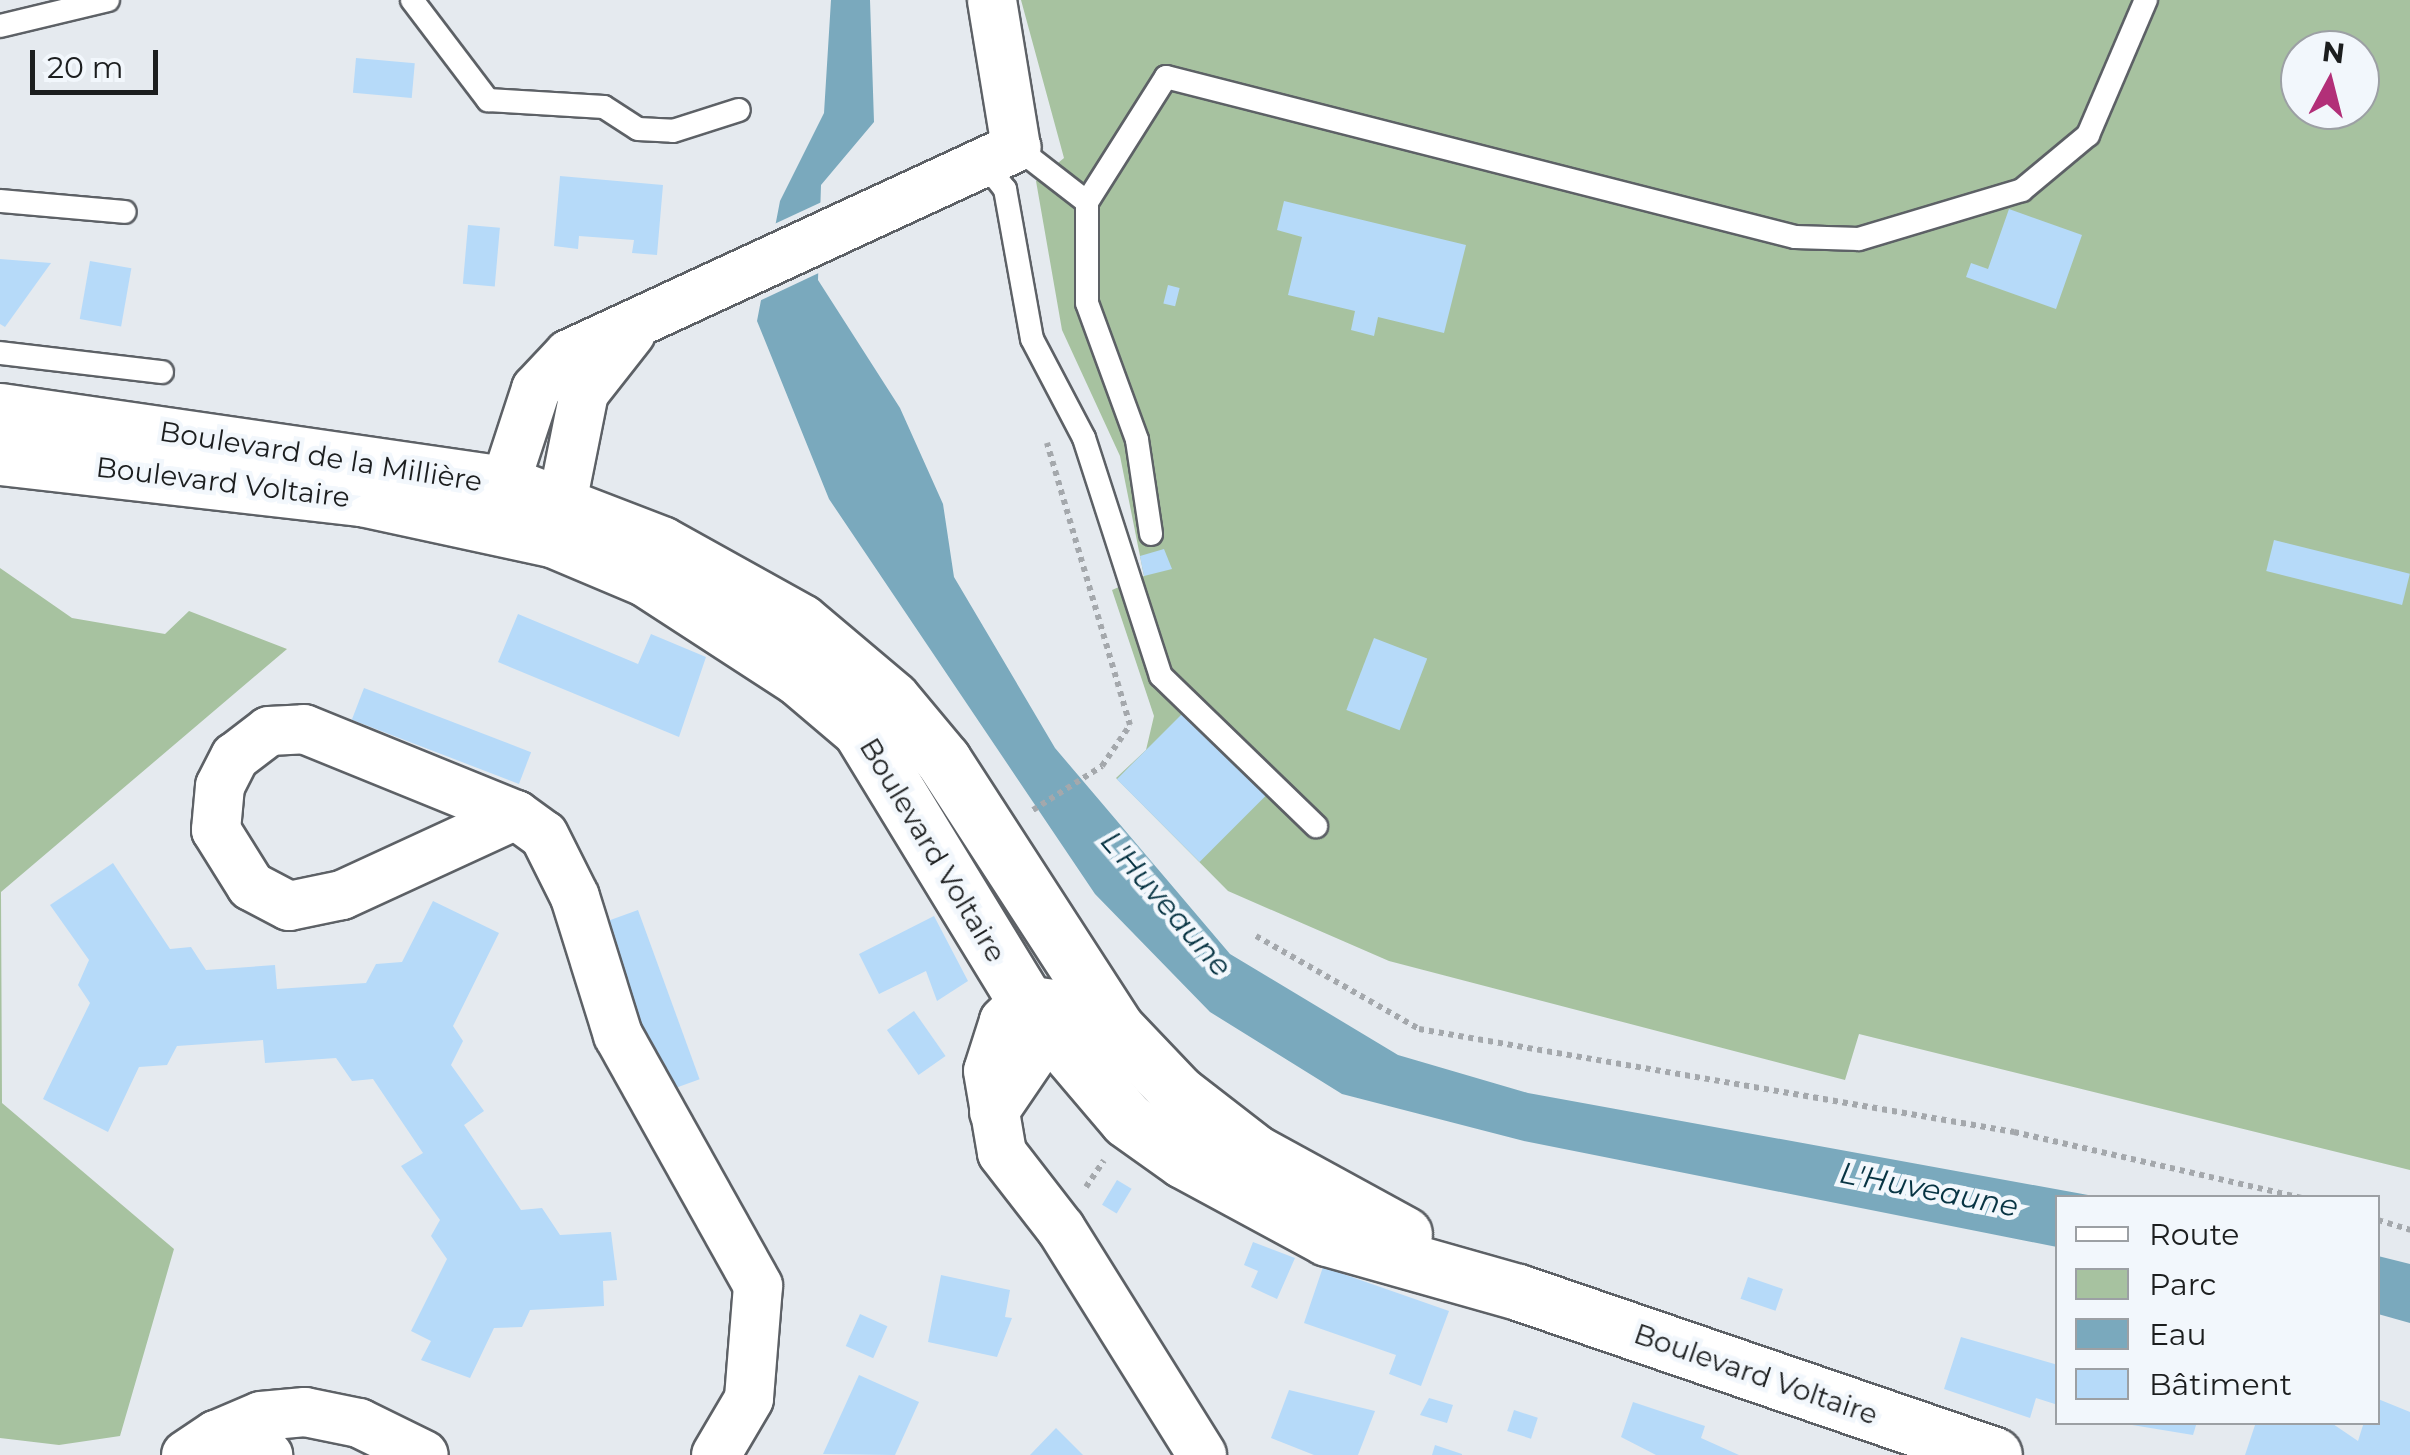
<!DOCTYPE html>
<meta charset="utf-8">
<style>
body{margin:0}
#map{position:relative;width:2410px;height:1455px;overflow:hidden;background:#e5eaef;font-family:Montserrat,sans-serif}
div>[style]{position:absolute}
.green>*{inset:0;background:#a7c2a0}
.water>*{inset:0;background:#7aa9bd}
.pier>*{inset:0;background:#e5eaef}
.building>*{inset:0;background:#b6daf9;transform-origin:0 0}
.path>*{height:6px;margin-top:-3px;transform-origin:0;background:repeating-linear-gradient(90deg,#a4a8ac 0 5px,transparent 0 10px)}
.roads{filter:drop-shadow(2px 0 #5d6166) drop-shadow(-2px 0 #5d6166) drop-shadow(0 2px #5d6166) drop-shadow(0 -2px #5d6166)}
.lane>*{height:22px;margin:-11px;padding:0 11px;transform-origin:11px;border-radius:11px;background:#fff}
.street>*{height:48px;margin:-24px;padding:0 24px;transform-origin:24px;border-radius:24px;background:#fff}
.secondary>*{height:55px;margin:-27.5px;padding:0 27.5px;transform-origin:27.5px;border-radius:27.5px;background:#fff}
span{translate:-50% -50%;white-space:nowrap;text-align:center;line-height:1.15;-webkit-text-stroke:9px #f2f7fc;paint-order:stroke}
.street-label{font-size:28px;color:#1c1e1f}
.water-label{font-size:30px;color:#083443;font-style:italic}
.legend{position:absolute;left:2055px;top:1195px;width:325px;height:230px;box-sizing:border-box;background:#f2f7fc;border:2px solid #9ca0a4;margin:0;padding:12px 18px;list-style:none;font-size:30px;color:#1c1e1f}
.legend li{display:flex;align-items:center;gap:20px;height:50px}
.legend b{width:50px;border:2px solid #9ca0a4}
.north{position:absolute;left:2280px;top:30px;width:100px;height:100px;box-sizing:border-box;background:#f2f7fc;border:2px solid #9ca0a4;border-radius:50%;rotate:7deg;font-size:28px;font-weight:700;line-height:40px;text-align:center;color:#1c1e1f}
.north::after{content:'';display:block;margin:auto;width:35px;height:45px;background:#b22f78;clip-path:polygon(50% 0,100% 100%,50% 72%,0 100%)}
.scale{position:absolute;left:30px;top:50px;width:128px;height:45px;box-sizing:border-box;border:5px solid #1c1e1f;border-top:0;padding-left:12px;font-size:30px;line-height:35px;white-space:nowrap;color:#1c1e1f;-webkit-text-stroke:8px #f2f7fc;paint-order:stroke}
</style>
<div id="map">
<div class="green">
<i style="clip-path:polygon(evenodd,1021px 0,2410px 0,2410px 1170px,1859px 1034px,1845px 1080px,1389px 961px,1228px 891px,1116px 778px,1146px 750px,1154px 716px,1112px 590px,1144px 576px,1120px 456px,1062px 330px,1036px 181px,1064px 158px,1021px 0,2300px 50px,2360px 50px,2360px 110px,2300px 110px,2300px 50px)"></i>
<i style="clip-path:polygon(0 568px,72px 618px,165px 634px,189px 611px,287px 649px,1px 892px,2px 1103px,174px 1249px,120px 1436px,59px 1445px,0 1438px)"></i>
</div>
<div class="water">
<i style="clip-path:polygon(831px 0,870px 0,874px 122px,821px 185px,818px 280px,900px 408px,943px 504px,954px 577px,1055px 748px,1230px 954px,1398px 1055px,1528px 1093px,2099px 1197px,2058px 1198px,2057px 1247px,1524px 1141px,1342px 1094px,1210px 1012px,1095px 894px,829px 499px,757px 321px,780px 201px,824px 113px)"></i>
<i style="clip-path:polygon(2378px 1256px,2410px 1264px,2410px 1323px,2378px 1314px)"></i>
</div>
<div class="pier">
<i style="clip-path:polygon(826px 200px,823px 271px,755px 303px,770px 226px)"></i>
</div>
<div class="building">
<i style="left:356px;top:58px;width:59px;height:35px;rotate:5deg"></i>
<i style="clip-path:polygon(560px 176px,663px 185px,657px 255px,632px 253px,634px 240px,579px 236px,578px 249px,554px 246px)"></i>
<i style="clip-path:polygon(1284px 201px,1466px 245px,1444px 333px,1378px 317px,1374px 336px,1351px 330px,1355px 311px,1288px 295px,1302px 237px,1277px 230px)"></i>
<i style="clip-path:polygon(2009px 209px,2082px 235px,2056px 309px,1966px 277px,1971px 263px,1988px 269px)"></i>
<i style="left:468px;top:225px;width:32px;height:59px;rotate:5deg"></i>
<i style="clip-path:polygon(0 259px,51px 263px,5px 327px,0 324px)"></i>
<i style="left:90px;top:261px;width:42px;height:59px;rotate:10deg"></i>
<i style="left:1168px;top:285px;width:12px;height:19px;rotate:14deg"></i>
<i style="left:2274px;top:540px;width:140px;height:32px;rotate:14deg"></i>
<i style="clip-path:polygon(1164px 549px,1172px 569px,1144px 576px,1140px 556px)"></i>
<i style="clip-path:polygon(518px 614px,638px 664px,651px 634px,706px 657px,679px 737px,498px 662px)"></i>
<i style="left:1374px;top:638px;width:57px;height:77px;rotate:21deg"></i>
<i style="left:364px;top:688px;width:179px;height:34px;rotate:21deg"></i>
<i style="left:1184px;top:712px;width:117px;height:95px;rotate:45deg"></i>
<i style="clip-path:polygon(113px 863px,170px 949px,191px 947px,206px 970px,275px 965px,277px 989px,366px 983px,376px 964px,402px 962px,433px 901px,499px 933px,453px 1026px,463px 1041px,451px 1065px,484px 1111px,464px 1125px,521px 1210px,542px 1208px,560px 1235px,611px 1232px,617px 1280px,603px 1281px,604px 1306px,530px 1310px,522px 1327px,494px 1328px,470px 1378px,421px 1360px,431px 1341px,411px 1331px,447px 1259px,431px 1236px,440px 1220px,401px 1166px,423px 1153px,373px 1079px,352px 1081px,336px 1058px,265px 1063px,263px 1040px,177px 1046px,167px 1065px,139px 1067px,108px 1132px,43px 1099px,90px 1003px,78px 985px,89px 960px,50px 905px)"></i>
<i style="left:638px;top:910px;width:180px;height:36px;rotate:70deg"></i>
<i style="clip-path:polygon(934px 916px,968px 981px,937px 1001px,926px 971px,879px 994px,859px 954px)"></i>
<i style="left:914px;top:1011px;width:55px;height:33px;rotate:55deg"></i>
<i style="left:1117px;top:1180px;width:17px;height:29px;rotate:31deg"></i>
<i style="clip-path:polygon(1253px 1242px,1295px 1258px,1277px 1299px,1251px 1287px,1258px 1271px,1244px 1265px)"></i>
<i style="clip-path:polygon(1323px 1267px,1449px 1311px,1421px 1386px,1389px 1374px,1396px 1355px,1304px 1323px)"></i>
<i style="clip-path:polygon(941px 1275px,1010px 1290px,1005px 1317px,1012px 1318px,997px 1357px,928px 1342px)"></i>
<i style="left:1748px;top:1277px;width:37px;height:23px;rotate:19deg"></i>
<i style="left:860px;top:1314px;width:30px;height:35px;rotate:24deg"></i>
<i style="clip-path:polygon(1961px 1337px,2058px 1365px,2058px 1405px,2036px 1398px,2030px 1418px,1944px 1389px)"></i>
<i style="clip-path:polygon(859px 1375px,919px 1402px,895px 1455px,823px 1454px)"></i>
<i style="clip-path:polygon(1289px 1390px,1375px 1411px,1358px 1455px,1314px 1455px,1271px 1438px)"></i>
<i style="clip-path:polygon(1429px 1398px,1453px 1405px,1447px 1423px,1420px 1415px)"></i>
<i style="clip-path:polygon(2378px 1399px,2410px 1412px,2410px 1455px,2245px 1455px,2256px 1422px,2330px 1422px,2358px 1441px,2364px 1422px,2378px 1422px)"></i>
<i style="clip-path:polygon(1633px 1402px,1705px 1426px,1701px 1438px,1739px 1455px,1656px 1455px,1621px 1437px)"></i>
<i style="left:1514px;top:1410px;width:25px;height:22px;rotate:18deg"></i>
<i style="clip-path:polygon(2156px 1422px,2197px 1422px,2193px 1435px,2120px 1423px)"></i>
<i style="clip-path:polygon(1056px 1428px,1083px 1455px,1030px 1455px)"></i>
<i style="clip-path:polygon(1435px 1445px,1462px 1454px,1462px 1455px,1432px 1455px)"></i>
</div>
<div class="path">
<i style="left:1033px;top:810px;width:82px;rotate:-32.5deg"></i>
<i style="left:1102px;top:766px;width:50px;rotate:-55.7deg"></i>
<i style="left:1130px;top:725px;width:294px;rotate:-106.4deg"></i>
<i style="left:1256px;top:936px;width:188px;rotate:29.7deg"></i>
<i style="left:1419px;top:1029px;width:604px;rotate:9.82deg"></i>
<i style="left:2014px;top:1132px;width:296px;rotate:12.9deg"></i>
<i style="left:1086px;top:1187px;width:32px;rotate:-56deg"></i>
<i style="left:2378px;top:1220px;width:34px;rotate:17deg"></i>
</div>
<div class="roads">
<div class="lane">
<i style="left:412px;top:0;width:126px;rotate:52.8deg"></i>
<i style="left:488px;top:100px;width:116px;rotate:3.5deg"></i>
<i style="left:604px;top:107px;width:40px;rotate:32.9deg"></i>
<i style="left:638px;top:129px;width:35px;rotate:3deg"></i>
<i style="left:673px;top:131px;width:69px;rotate:-17.7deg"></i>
<i style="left:0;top:26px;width:111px;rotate:-13.5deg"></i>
<i style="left:1016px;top:147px;width:90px;rotate:37.8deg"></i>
<i style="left:1087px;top:202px;width:148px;rotate:-57.7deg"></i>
<i style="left:1166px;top:77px;width:649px;rotate:14.27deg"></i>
<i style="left:1795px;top:237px;width:64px;rotate:1.8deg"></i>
<i style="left:1859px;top:239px;width:170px;rotate:-16.7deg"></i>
<i style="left:2022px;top:190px;width:86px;rotate:-39.8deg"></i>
<i style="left:2088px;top:135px;width:147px;rotate:-66.8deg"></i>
<i style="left:986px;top:165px;width:31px;rotate:52deg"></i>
<i style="left:1005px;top:189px;width:152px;rotate:79.8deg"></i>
<i style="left:1032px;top:339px;width:112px;rotate:62.3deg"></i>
<i style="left:1084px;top:438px;width:250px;rotate:72.1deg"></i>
<i style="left:1161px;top:676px;width:216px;rotate:44.1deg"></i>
<i style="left:0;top:201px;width:125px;rotate:5deg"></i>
<i style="left:1087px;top:202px;width:101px;rotate:90deg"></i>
<i style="left:1087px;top:303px;width:146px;rotate:69.9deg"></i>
<i style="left:1137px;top:440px;width:95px;rotate:81.5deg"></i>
<i style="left:0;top:353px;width:163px;rotate:6.7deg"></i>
</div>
<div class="street">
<i style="left:505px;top:484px;width:100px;rotate:-71.9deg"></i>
<i style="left:536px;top:389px;width:48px;rotate:-46.7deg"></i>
<i style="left:569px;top:354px;width:493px;rotate:-24.8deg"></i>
<i style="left:1016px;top:147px;width:149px;rotate:-99.3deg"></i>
<i style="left:523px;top:509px;width:39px;rotate:-9deg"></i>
<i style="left:562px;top:503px;width:112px;rotate:-78.7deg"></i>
<i style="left:584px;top:393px;width:76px;rotate:-51.9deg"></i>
<i style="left:516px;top:815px;width:192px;rotate:155.3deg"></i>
<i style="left:342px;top:895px;width:54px;rotate:168.3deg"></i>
<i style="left:289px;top:906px;width:43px;rotate:-152.2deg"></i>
<i style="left:251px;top:886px;width:66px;rotate:-122deg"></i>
<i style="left:216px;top:830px;width:44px;rotate:-84.8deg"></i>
<i style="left:220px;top:786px;width:33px;rotate:-63deg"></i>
<i style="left:235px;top:757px;width:43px;rotate:-37.4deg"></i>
<i style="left:269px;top:731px;width:35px;rotate:-3deg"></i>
<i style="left:304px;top:729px;width:229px;rotate:22.1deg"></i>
<i style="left:516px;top:815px;width:34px;rotate:36deg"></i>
<i style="left:544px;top:835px;width:69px;rotate:63.4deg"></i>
<i style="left:575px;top:897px;width:145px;rotate:72.7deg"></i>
<i style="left:618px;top:1035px;width:287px;rotate:60.8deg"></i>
<i style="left:758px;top:1286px;width:113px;rotate:94.6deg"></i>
<i style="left:749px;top:1399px;width:65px;rotate:120.5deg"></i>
<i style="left:1115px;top:1048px;width:58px;rotate:-135deg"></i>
<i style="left:1074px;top:1007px;width:49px;rotate:-171.9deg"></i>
<i style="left:1025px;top:1000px;width:30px;rotate:135deg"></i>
<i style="left:1004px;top:1021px;width:52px;rotate:107.7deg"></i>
<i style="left:988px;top:1071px;width:83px;rotate:80.3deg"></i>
<i style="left:1002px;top:1153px;width:96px;rotate:52.2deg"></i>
<i style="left:1061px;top:1229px;width:266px;rotate:58deg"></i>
<i style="left:994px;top:1112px;width:98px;rotate:-55.8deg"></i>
<i style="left:216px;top:1435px;width:49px;rotate:-22.9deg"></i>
<i style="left:261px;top:1416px;width:44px;rotate:-5.2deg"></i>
<i style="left:305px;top:1412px;width:55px;rotate:11.5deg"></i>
<i style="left:359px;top:1423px;width:72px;rotate:26.2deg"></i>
<i style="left:186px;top:1455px;width:36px;rotate:-34deg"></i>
<i style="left:216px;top:1435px;width:56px;rotate:21deg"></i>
</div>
<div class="secondary">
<i style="left:0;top:411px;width:510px;rotate:8.23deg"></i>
<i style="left:505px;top:484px;width:167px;rotate:21deg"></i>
<i style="left:661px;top:544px;width:160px;rotate:29.1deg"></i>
<i style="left:801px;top:622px;width:119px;rotate:40.2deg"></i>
<i style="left:892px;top:699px;width:80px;rotate:50.1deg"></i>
<i style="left:943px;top:760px;width:322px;rotate:57.1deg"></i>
<i style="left:1118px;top:1030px;width:87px;rotate:46.4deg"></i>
<i style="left:1178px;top:1093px;width:96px;rotate:37.8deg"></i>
<i style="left:1254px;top:1152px;width:171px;rotate:28.7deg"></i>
<i style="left:0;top:457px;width:364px;rotate:6.5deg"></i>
<i style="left:362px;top:498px;width:194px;rotate:12.2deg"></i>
<i style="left:552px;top:539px;width:101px;rotate:22.8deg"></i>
<i style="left:645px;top:578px;width:184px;rotate:33deg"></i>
<i style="left:799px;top:678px;width:80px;rotate:40.4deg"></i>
<i style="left:860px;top:730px;width:316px;rotate:58.6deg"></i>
<i style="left:1025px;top:1000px;width:157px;rotate:49.6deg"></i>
<i style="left:1127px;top:1120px;width:69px;rotate:35.5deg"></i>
<i style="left:1183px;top:1160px;width:164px;rotate:28.4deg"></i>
<i style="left:1327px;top:1238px;width:198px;rotate:15.8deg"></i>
<i style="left:1518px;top:1292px;width:503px;rotate:18.9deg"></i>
</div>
</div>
<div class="street-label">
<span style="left:321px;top:456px;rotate:9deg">Boulevard de la Millière</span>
<span style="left:223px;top:482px;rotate:7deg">Boulevard Voltaire</span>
<span style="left:933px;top:850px;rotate:59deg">Boulevard Voltaire</span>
<span style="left:1756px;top:1374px;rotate:19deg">Boulevard Voltaire</span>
</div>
<div class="water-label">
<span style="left:1166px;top:904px;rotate:49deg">L'Huveaune</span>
<span style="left:1929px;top:1190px;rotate:11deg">L'Huveaune</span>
</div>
<ul class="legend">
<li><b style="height:12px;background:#fff"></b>Route</li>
<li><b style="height:28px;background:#a7c2a0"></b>Parc</li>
<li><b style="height:28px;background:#7aa9bd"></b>Eau</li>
<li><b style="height:28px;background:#b6daf9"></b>Bâtiment</li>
</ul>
<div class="north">N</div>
<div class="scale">20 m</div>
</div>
